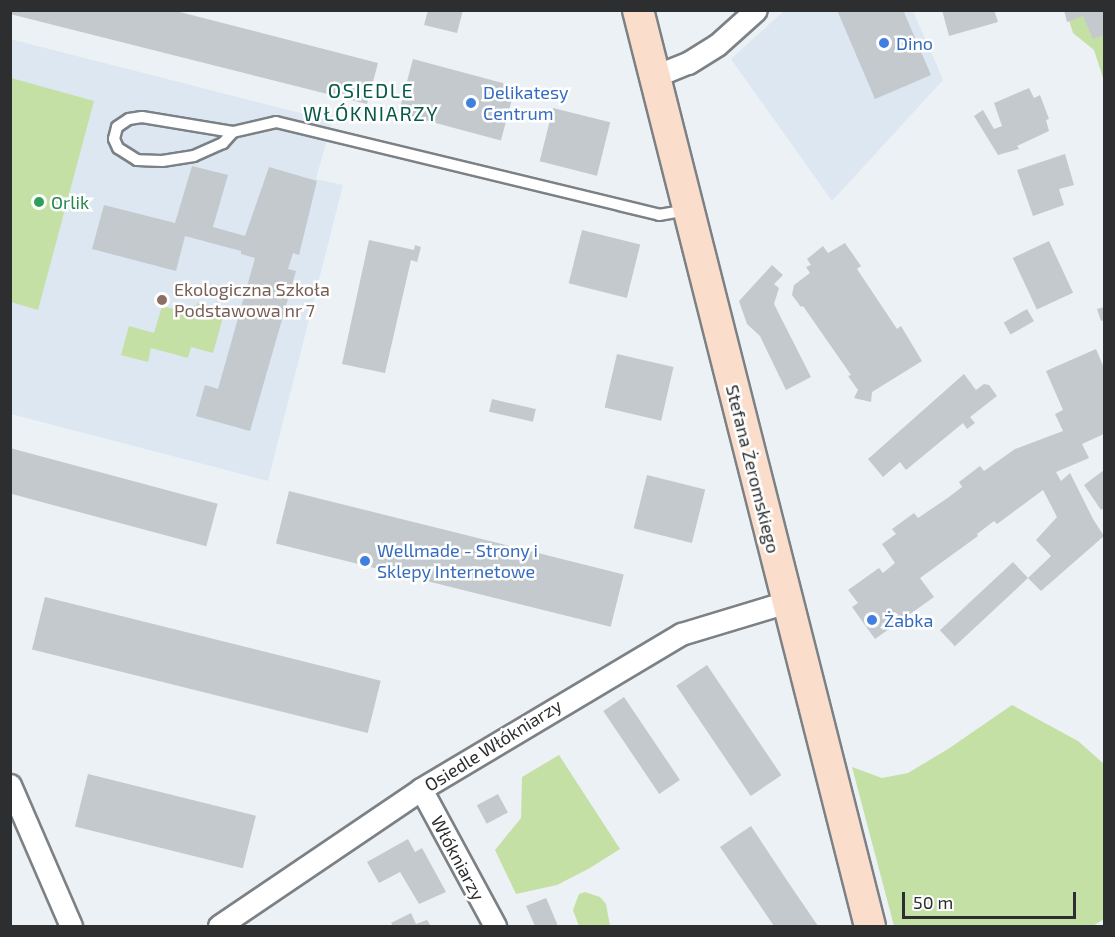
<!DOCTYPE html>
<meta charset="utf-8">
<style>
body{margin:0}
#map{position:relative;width:1115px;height:937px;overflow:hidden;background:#ecf1f5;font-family:"Exo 2",sans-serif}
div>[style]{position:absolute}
.built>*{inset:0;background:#dce7f1}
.green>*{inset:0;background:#c5e0a5}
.building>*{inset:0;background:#c4c9cd;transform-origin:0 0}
.roads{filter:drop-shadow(2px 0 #7c8185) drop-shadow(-2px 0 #7c8185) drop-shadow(0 2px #7c8185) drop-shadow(0 -2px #7c8185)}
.lane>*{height:10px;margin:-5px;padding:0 5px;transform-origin:5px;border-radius:5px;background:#fff}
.street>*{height:21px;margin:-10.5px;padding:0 10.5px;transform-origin:10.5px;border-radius:10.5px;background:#fff}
.secondary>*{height:30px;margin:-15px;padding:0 15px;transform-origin:15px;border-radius:15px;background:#fadecb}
.dots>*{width:16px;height:16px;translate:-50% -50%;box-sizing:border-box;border:3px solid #fff;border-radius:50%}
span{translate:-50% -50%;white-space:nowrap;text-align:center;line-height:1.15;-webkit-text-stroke:5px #fff;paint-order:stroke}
.shop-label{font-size:18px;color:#366cbe}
.left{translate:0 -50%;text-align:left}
.leisure-label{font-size:18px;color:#27864d}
.education-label{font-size:18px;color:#785e54}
.street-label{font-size:18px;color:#2c2e2f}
.neighbourhood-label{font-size:20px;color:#075a45;letter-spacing:1.5px}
.frame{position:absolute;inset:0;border:12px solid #2c2e2f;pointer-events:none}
.scale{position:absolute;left:902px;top:892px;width:174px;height:27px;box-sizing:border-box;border:3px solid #2c2e2f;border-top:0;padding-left:8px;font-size:18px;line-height:21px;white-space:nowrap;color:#2c2e2f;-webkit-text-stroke:4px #fff;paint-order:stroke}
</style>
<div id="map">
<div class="built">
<i style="clip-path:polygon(784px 11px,913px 11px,943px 80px,832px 201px,731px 59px)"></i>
<i style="clip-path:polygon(10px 39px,332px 121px,316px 179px,343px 185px,268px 481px,11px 414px)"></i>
</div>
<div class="green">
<i style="clip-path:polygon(1066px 11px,1104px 11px,1104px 81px,1094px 50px,1073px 33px)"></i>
<i style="clip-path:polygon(11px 78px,94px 101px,38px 310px,11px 302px)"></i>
<i style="clip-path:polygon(197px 303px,225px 310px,213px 353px,191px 347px,188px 358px,151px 348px,148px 362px,121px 355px,129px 326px,154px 333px,162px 306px,194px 314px)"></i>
<i style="clip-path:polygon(1012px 705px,1078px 741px,1104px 764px,1104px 919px,1093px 926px,894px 926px,852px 767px,882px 778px,908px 773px,948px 749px)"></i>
<i style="clip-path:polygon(559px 755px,620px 849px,590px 868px,557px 885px,516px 894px,495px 850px,521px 818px,522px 777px)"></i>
<i style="clip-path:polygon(585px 892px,600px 897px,606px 904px,610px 926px,579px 926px,573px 910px,579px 894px)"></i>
</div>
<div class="building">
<i style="clip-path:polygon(10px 10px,172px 10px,378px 63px,367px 104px,10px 14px)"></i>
<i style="clip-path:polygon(428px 10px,463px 10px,457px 33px,424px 25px)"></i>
<i style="clip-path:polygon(837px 10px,903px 10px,931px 75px,875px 99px)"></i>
<i style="clip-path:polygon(942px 10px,994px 10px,998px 22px,949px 36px)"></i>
<i style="clip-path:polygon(1064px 10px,1103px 10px,1104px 35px,1093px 39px,1083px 16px,1067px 22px)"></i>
<i style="left:413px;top:59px;width:106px;height:56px;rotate:15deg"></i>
<i style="clip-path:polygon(1029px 88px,1034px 98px,1040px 95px,1049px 119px,1046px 120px,1049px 131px,1017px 146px,1019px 149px,998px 155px,974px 116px,983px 110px,994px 129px,1002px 126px,994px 103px)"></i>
<i style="left:553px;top:108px;width:59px;height:55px;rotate:14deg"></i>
<i style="clip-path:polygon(1065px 154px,1074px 185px,1059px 189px,1064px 205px,1033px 216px,1017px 170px)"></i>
<i style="clip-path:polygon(192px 166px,228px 175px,213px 227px,245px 236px,269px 167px,317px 181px,299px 255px,293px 253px,288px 269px,296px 271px,250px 431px,196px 416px,205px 385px,218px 389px,255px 258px,241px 254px,241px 251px,185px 236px,176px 271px,92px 249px,104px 205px,175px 223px)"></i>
<i style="left:582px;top:230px;width:60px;height:55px;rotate:14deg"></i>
<i style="clip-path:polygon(369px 240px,414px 250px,415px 245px,421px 247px,417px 262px,411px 260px,385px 373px,342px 364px)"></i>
<i style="left:1049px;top:241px;width:57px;height:40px;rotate:65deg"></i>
<i style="clip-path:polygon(845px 243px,861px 266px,857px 269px,897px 329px,901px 326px,922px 361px,872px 392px,871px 402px,854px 398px,858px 390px,848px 376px,851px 375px,803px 306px,801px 307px,792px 295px,794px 285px,810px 273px,806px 267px,811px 265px,807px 259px,823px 246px,828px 253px)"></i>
<i style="clip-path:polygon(772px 265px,783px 275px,774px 284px,779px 288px,774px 304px,811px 377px,786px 390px,760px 336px,747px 324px,739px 301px)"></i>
<i style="clip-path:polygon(1104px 307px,1104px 320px,1101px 321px,1097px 309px)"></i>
<i style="left:1027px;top:309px;width:14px;height:27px;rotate:60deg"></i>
<i style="clip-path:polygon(1096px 349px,1104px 368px,1104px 434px,1082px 444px,1089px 458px,1056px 472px,1061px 481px,1070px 473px,1093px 519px,1104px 536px,1041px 591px,1028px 578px,1051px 556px,1036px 540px,1057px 517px,1043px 490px,997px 524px,994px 521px,977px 534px,978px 536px,920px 578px,934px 597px,875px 639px,852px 607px,858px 603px,848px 590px,879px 568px,883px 573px,895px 563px,882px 544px,896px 534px,892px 529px,914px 513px,918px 518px,949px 497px,962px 487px,959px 482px,980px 466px,984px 471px,1015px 449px,1063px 431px,1055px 414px,1063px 410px,1046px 371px)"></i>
<i style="left:617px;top:354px;width:58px;height:55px;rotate:13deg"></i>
<i style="clip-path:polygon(964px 374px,976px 390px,984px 384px,989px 385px,997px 396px,970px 417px,975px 423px,967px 429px,963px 423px,906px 470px,900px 462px,883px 477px,868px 459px)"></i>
<i style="left:492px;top:399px;width:45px;height:13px;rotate:13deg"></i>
<i style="left:10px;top:448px;width:215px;height:44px;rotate:15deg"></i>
<i style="clip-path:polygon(1104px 470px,1104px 508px,1101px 510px,1084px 485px)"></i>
<i style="left:647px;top:475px;width:60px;height:55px;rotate:14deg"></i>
<i style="left:289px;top:491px;width:345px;height:54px;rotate:14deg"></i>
<i style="left:1013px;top:562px;width:22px;height:100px;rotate:47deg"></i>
<i style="left:45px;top:597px;width:346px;height:54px;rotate:14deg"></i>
<i style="left:707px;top:665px;width:133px;height:37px;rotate:56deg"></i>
<i style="left:624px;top:697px;width:100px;height:25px;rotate:56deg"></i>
<i style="left:88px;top:774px;width:173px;height:54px;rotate:14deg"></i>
<i style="left:498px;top:794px;width:21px;height:24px;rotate:62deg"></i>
<i style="clip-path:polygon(751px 826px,788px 882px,818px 926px,774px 926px,720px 847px)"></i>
<i style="clip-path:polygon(408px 839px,415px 852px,422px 848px,446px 892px,419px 904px,400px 872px,379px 883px,367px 862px)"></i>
<i style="clip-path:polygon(546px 898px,550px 907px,558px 926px,535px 926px,526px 906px)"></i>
<i style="clip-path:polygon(411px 913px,416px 924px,427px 920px,431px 926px,393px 926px,391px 923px)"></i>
</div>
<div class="roads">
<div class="lane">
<i style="left:233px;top:132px;width:15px;rotate:132deg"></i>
<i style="left:223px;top:143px;width:32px;rotate:156deg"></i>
<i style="left:194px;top:156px;width:32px;rotate:171deg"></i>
<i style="left:162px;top:161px;width:25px;rotate:-178deg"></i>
<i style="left:137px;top:160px;width:22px;rotate:-148deg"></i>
<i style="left:118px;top:148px;width:10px;rotate:-114deg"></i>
<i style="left:114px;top:139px;width:12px;rotate:-76deg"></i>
<i style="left:117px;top:127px;width:14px;rotate:-34deg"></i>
<i style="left:129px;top:119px;width:13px;rotate:-9deg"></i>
<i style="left:142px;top:117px;width:92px;rotate:9.4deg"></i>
<i style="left:233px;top:132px;width:44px;rotate:-13.1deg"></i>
<i style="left:276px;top:122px;width:394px;rotate:13.6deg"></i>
<i style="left:659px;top:215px;width:27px;rotate:-10deg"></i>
</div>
<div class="street">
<i style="left:655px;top:76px;width:35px;rotate:-22deg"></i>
<i style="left:688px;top:63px;width:34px;rotate:-32deg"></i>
<i style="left:717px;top:45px;width:52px;rotate:-41.9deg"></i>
<i style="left:10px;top:785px;width:154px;rotate:66.6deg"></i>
<i style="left:421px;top:789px;width:156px;rotate:61.6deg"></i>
<i style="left:219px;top:926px;width:244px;rotate:-34.1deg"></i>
<i style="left:421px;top:789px;width:303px;rotate:-30.8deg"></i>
<i style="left:681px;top:634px;width:111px;rotate:-16.8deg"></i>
</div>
<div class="secondary">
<i style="left:638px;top:10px;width:945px;rotate:75.79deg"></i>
</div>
</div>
<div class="dots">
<i style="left:884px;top:43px;background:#3f7fe0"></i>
<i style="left:471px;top:103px;background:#3f7fe0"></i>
<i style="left:39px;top:202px;background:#2e9e5b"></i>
<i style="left:162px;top:300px;background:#8d6e63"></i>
<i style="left:365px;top:561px;background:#3f7fe0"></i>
<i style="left:872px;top:620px;background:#3f7fe0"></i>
</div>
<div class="shop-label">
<span class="left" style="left:896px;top:43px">Dino</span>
<span class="left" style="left:483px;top:103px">Delikatesy<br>Centrum</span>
<span class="left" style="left:377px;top:561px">Wellmade - Strony i<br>Sklepy Internetowe</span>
<span class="left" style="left:884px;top:620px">Żabka</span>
</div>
<div class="leisure-label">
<span class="left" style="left:51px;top:202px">Orlik</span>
</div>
<div class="education-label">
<span class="left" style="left:174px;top:300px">Ekologiczna Szkoła<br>Podstawowa nr 7</span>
</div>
<div class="street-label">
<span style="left:753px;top:469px;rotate:76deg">Stefana Żeromskiego</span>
<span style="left:493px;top:745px;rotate:-32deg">Osiedle Włókniarzy</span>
<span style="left:458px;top:858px;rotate:62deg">Włókniarzy</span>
</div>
<div class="neighbourhood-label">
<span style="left:371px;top:102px">OSIEDLE<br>WŁÓKNIARZY</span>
</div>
<div class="frame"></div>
<div class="scale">50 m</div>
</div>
